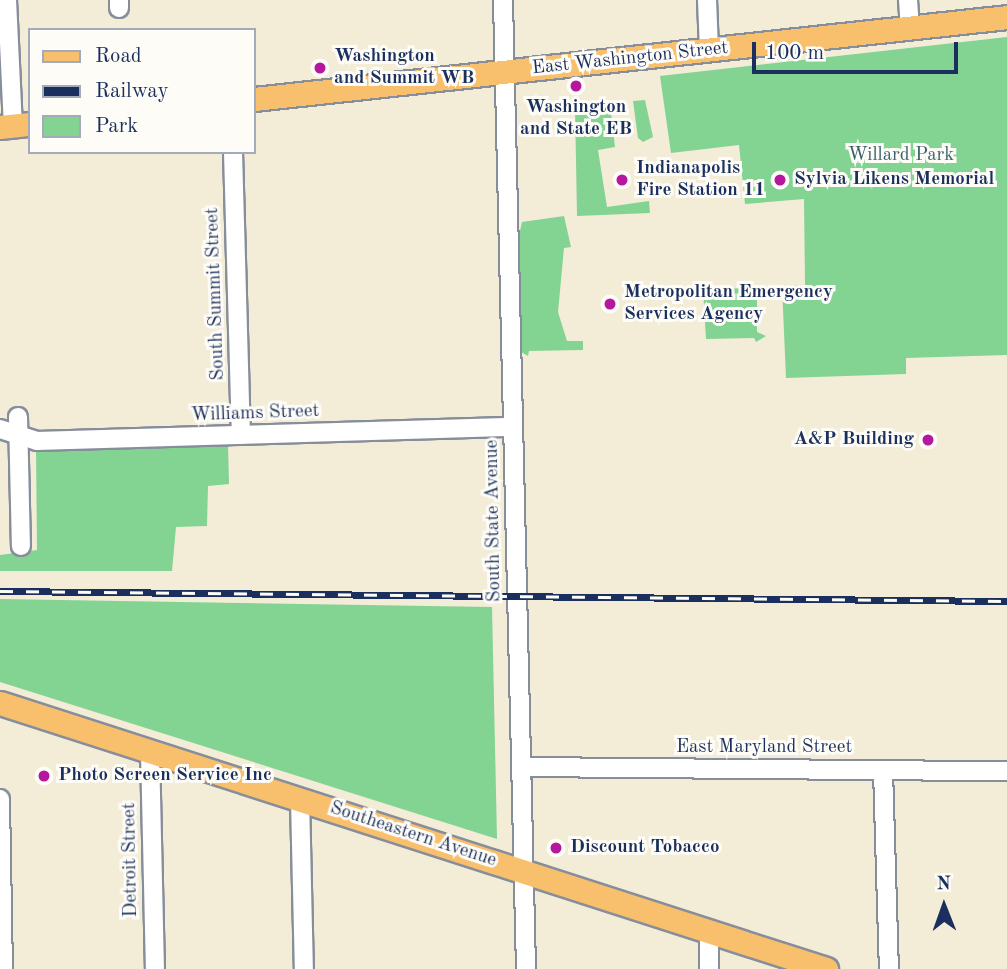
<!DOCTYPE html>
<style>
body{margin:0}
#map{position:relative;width:1007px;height:969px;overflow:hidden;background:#f3edd8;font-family:"Old Standard TT",serif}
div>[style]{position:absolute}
.green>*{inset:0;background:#83d393}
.roads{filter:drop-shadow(2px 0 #878e9b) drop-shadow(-2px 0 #878e9b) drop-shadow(0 2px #878e9b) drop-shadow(0 -2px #878e9b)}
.minor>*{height:18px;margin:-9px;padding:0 9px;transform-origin:9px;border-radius:9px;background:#fff}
.major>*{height:23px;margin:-11.5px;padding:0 11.5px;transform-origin:11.5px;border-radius:11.5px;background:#f8bf6c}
.rail>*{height:7px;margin-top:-3.5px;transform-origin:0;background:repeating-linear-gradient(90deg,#fdfcf7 0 13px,#1b2f5e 0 26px);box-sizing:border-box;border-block:2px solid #1b2f5e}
.dots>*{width:19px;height:19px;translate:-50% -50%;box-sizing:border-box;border:4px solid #fdfcf7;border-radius:50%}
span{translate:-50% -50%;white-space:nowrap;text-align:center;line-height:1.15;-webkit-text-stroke:6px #fdfcf7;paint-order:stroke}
.poi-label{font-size:19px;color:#1b2f5e;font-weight:700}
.left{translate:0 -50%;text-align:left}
.right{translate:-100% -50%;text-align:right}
.street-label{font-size:19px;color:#1b2f5e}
.park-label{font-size:19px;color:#3a606e}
.legend{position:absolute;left:28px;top:28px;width:228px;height:126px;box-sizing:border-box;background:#fdfcf7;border:2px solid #a3aaba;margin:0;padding:9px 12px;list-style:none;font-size:21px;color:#1b2f5e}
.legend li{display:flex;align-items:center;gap:14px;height:35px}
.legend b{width:35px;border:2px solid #a3aaba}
.north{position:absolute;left:909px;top:871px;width:70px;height:70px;-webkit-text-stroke:5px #fdfcf7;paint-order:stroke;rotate:359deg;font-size:19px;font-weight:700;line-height:28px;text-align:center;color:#1b2f5e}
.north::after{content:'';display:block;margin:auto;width:24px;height:32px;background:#1b2f5e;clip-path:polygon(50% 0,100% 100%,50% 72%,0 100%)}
.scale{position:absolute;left:752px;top:42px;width:206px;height:32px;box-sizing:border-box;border:4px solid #1b2f5e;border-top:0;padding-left:9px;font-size:21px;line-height:24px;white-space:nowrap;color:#1b2f5e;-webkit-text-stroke:5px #fdfcf7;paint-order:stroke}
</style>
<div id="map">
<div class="green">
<i style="clip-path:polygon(1007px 37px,1007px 355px,906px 358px,906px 374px,786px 378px,782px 286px,805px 285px,804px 199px,745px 204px,739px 145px,671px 153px,660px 76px)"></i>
<i style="clip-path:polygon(645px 100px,653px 137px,643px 142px,638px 138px,633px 101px)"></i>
<i style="clip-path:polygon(610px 104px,615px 147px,598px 150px,607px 207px,649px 201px,650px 213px,577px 216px,575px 106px)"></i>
<i style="clip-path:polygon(564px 216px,571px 247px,564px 248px,558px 312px,567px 341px,583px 341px,583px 350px,529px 351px,528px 356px,521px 352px,518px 240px,522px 222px)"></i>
<i style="clip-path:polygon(757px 288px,757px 332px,766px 336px,756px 342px,754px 338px,706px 339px,703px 289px)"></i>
<i style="clip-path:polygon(228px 444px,229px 484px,208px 486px,207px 526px,176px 527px,172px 571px,0 571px,0 555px,37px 550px,36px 449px)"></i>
<i style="clip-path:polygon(0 599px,492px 607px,497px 839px,0 682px)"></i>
</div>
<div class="roads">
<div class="minor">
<i style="left:7px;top:0;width:126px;rotate:87.3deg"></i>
<i style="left:119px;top:0;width:8px;rotate:90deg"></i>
<i style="left:503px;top:0;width:969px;rotate:88.64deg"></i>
<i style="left:707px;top:0;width:50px;rotate:87.7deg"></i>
<i style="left:908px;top:0;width:27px;rotate:86deg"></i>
<i style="left:233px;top:152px;width:283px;rotate:88.4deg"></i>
<i style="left:18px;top:417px;width:129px;rotate:88.7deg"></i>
<i style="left:0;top:429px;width:39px;rotate:18deg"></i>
<i style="left:37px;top:441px;width:476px;rotate:-1.7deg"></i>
<i style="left:150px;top:751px;width:218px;rotate:88.7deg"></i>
<i style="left:521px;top:767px;width:486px;rotate:0.5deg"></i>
<i style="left:883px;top:770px;width:199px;rotate:88.3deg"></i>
<i style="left:0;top:799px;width:170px;rotate:89deg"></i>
<i style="left:300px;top:799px;width:170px;rotate:88.7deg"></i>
<i style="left:709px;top:931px;width:38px;rotate:90deg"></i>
</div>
<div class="major">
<i style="left:254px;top:99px;width:757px;rotate:-6.21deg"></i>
<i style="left:0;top:127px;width:30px;rotate:-6deg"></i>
<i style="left:0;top:703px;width:868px;rotate:17.85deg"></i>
</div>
</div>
<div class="rail">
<i style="left:0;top:591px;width:1007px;rotate:0.57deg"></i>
</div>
<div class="dots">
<i style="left:320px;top:68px;background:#b5179e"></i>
<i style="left:576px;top:86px;background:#b5179e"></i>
<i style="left:622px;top:180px;background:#b5179e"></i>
<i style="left:780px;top:180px;background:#b5179e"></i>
<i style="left:610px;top:304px;background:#b5179e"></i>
<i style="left:928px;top:440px;background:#b5179e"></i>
<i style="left:44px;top:776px;background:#b5179e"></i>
<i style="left:556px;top:848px;background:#b5179e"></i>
</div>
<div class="poi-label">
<span class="left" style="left:334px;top:68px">Washington<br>and Summit WB</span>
<span style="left:576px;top:119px">Washington<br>and State EB</span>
<span class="left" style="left:636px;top:180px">Indianapolis<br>Fire Station 11</span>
<span class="left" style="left:794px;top:180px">Sylvia Likens Memorial</span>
<span class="left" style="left:624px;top:304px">Metropolitan Emergency<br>Services Agency</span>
<span class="right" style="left:914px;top:440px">A&amp;P Building</span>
<span class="left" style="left:58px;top:776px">Photo Screen Service Inc</span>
<span class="left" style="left:570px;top:848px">Discount Tobacco</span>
</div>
<div class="street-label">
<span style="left:630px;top:59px;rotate:-6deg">East Washington Street</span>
<span style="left:216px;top:294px;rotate:-92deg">South Summit Street</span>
<span style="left:255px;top:414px;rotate:-2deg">Williams Street</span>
<span style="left:494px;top:521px;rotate:-91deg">South State Avenue</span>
<span style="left:764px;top:748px">East Maryland Street</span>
<span style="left:413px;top:835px;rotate:18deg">Southeastern Avenue</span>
<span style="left:131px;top:860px;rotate:-91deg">Detroit Street</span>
</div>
<div class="park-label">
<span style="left:901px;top:156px">Willard Park</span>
</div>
<ul class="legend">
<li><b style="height:9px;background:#f8bf6c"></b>Road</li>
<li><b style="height:9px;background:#1b2f5e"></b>Railway</li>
<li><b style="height:19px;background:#83d393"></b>Park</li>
</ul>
<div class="north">N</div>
<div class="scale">100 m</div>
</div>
